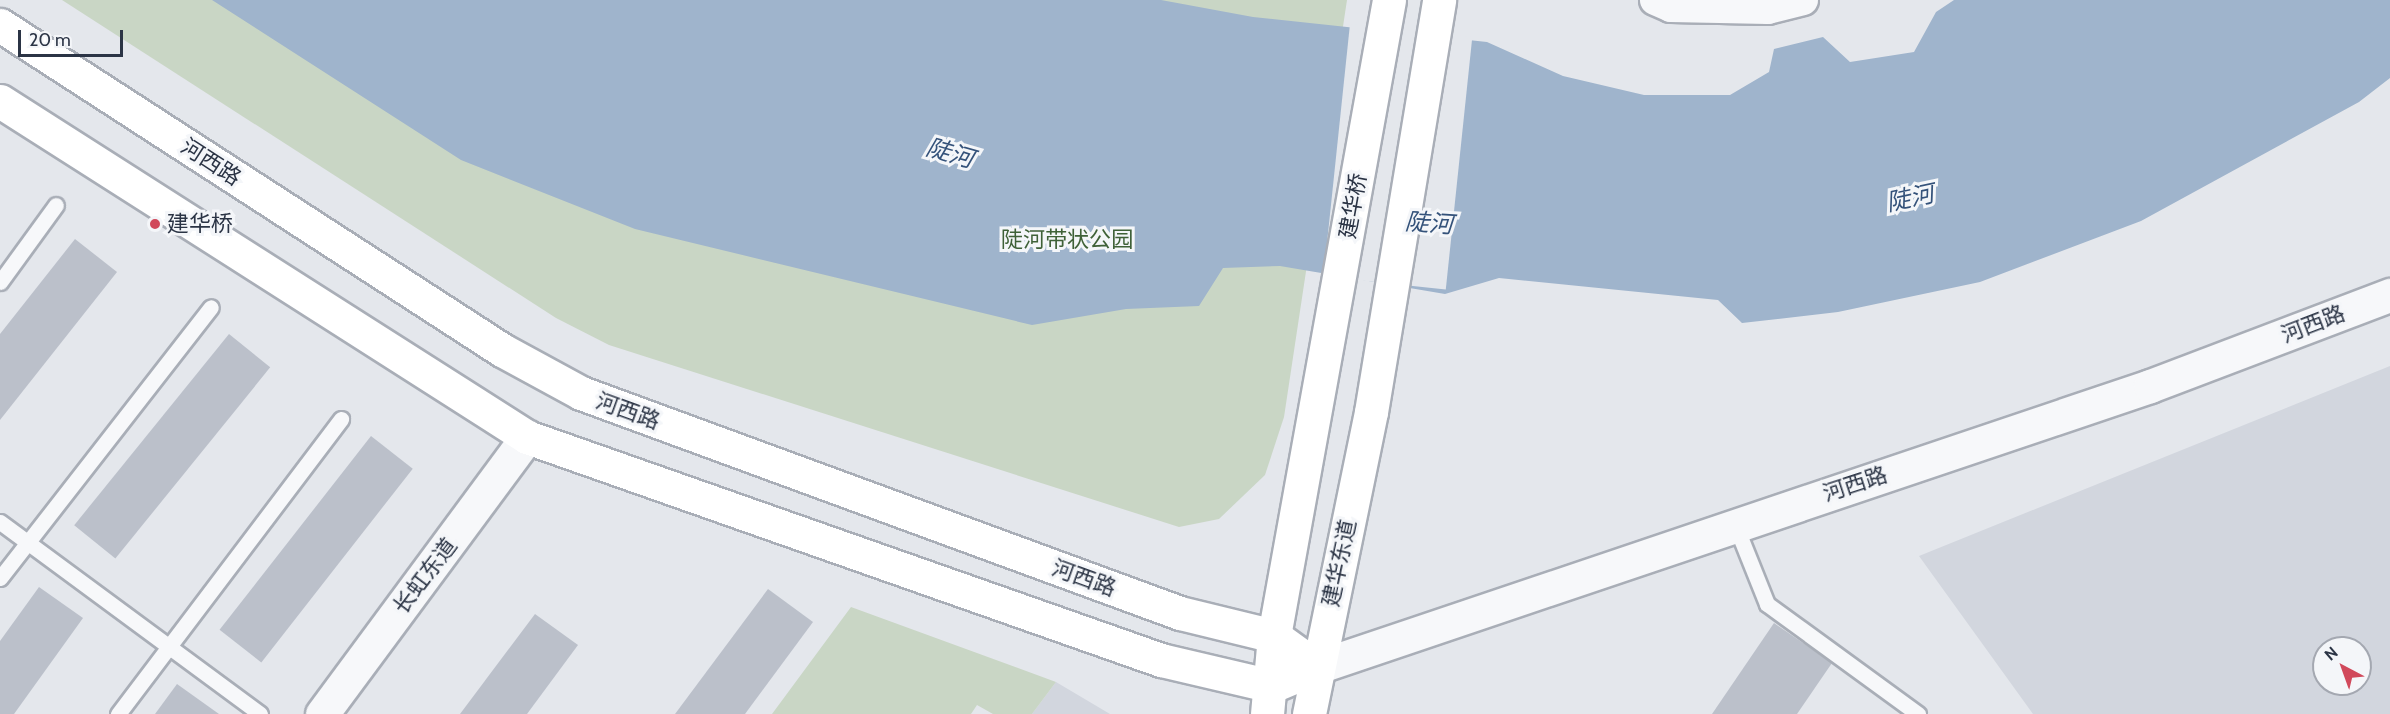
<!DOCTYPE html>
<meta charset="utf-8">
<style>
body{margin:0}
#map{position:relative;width:2390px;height:714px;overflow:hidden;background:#e4e7ec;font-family:Cabin,"Noto Sans SC",sans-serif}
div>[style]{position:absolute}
.built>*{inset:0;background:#d2d6de}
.green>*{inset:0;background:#c9d6c5}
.water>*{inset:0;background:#9fb4cc}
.pier>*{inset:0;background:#e4e7ec;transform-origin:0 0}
.building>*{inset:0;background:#bbc0ca;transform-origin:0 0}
.roads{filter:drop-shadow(2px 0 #a9aeb7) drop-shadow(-2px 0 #a9aeb7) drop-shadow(0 2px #a9aeb7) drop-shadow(0 -2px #a9aeb7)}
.service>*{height:15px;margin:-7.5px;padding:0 7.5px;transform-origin:7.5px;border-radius:7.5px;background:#f7f8fa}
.minor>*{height:30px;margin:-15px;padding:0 15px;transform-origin:15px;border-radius:15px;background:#f7f8fa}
.tertiary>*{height:33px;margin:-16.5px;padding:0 16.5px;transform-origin:16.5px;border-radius:16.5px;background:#f7f8fa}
.secondary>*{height:33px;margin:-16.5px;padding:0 16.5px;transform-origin:16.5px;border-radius:16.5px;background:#fff}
.primary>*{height:33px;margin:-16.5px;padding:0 16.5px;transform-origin:16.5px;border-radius:16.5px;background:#fff}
.dots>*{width:16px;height:16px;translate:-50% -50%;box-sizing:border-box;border:3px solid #f4f6f9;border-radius:50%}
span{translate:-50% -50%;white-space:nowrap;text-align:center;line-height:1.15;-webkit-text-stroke:6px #f4f6f9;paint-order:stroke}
.street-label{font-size:22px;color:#2b3445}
.poi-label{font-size:22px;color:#2b3445}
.left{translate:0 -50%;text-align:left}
.park-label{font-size:22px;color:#3f6138}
.water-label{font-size:24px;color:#34527a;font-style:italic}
.north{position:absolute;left:2312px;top:636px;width:60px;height:60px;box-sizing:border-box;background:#f4f6f9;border:2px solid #a4a8b1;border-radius:50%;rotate:319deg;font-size:16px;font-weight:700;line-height:24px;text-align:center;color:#2b3445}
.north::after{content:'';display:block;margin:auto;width:21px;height:27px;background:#d1495b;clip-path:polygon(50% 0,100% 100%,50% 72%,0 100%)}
.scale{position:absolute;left:18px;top:30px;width:105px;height:27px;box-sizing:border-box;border:3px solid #2b3445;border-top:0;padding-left:8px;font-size:18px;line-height:21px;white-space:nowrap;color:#2b3445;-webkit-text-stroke:4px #f4f6f9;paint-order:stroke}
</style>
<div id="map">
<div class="built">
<i style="clip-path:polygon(evenodd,2390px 366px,2390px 714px,2033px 714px,1919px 556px,2390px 366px,2324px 648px,2360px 648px,2360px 684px,2324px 684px,2324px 648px)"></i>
<i style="clip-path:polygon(1056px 682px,1110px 714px,1032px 714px)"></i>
</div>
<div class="green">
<i style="clip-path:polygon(62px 0,1347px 0,1284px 417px,1265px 475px,1219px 519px,1179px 527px,609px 345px,556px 318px)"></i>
<i style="clip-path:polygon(851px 607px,1056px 682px,1032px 714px,993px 714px,977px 705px,971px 714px,772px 714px)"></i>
</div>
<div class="water">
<i style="clip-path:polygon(212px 0,1161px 0,1253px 17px,1487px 42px,1563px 76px,1644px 95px,1730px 95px,1769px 72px,1774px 49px,1823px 37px,1850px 62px,1914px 52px,1936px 12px,1954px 0,2390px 0,2390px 78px,2359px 102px,2141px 221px,1980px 282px,1838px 312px,1742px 323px,1718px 300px,1499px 278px,1445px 294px,1280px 266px,1223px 268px,1199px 306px,1126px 309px,1032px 325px,635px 229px,461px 160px)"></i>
</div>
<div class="pier">
<i style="left:1350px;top:24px;width:123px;height:254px;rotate:6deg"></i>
</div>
<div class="building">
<i style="clip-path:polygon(75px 239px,117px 272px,0 420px,0 334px)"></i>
<i style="left:229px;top:334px;width:53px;height:246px;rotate:39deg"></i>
<i style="left:371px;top:436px;width:53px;height:246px;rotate:38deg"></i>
<i style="clip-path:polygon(39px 587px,83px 618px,14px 714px,0 714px,0 641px)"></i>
<i style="clip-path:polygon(768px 589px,813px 622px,745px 714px,675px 714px)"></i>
<i style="clip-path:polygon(535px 614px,578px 645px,527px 714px,460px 714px)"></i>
<i style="clip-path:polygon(1774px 623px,1832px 663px,1797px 714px,1712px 714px)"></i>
<i style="clip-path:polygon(177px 684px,219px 714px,155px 714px)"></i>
</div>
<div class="roads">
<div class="service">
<i style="left:0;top:282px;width:95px;rotate:-54deg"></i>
<i style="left:0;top:522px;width:323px;rotate:36.4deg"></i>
<i style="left:1735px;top:524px;width:86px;rotate:68.2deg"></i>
<i style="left:1767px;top:604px;width:187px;rotate:36.1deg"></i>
<i style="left:0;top:578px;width:343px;rotate:-52.1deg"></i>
<i style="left:118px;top:714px;width:370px;rotate:-52.9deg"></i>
</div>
<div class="minor">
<i style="left:1655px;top:0;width:17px;rotate:24deg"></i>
<i style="left:1671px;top:7px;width:97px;rotate:1.2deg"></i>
<i style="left:1768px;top:9px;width:36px;rotate:-14deg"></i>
</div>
<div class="tertiary">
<i style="left:1317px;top:667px;width:879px;rotate:-18.64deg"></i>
<i style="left:2150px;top:386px;width:257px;rotate:-20.8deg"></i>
<i style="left:322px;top:714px;width:345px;rotate:-53.5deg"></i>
</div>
<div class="secondary">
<i style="left:0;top:25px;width:598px;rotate:32.92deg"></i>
<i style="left:502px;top:350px;width:90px;rotate:28.6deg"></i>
<i style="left:581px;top:393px;width:638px;rotate:20.17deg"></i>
<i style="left:1180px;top:613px;width:97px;rotate:13.7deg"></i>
<i style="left:1274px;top:636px;width:53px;rotate:35.8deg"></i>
<i style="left:0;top:101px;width:625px;rotate:32.52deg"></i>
<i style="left:527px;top:437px;width:672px;rotate:19.38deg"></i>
<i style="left:1161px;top:660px;width:114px;rotate:13.2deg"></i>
<i style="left:1272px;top:686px;width:49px;rotate:-22.9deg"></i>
</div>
<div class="primary">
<i style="left:1267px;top:714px;width:78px;rotate:-84.9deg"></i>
<i style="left:1274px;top:636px;width:646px;rotate:-79.75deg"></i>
<i style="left:1309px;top:714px;width:308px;rotate:-78.4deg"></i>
<i style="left:1371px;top:412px;width:418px;rotate:-80.6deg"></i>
</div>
</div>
<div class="dots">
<i style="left:155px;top:224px;background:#d1495b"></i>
</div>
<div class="street-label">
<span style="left:211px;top:162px;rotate:33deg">河西路</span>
<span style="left:1353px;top:206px;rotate:-80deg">建华桥</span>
<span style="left:2313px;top:324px;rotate:-21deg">河西路</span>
<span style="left:628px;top:411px;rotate:20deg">河西路</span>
<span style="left:1855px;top:484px;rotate:-18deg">河西路</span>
<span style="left:1339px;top:563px;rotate:-78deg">建华东道</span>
<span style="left:425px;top:576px;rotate:-53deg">长虹东道</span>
<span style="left:1084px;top:578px;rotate:20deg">河西路</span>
</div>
<div class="poi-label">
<span class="left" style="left:167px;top:224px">建华桥</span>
</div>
<div class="park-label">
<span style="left:1067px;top:240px">陡河带状公园</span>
</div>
<div class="water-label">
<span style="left:950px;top:153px;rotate:16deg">陡河</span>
<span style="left:1910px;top:198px;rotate:-12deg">陡河</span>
<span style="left:1429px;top:223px;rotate:4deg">陡河</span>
</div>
<div class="north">N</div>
<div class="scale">20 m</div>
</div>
